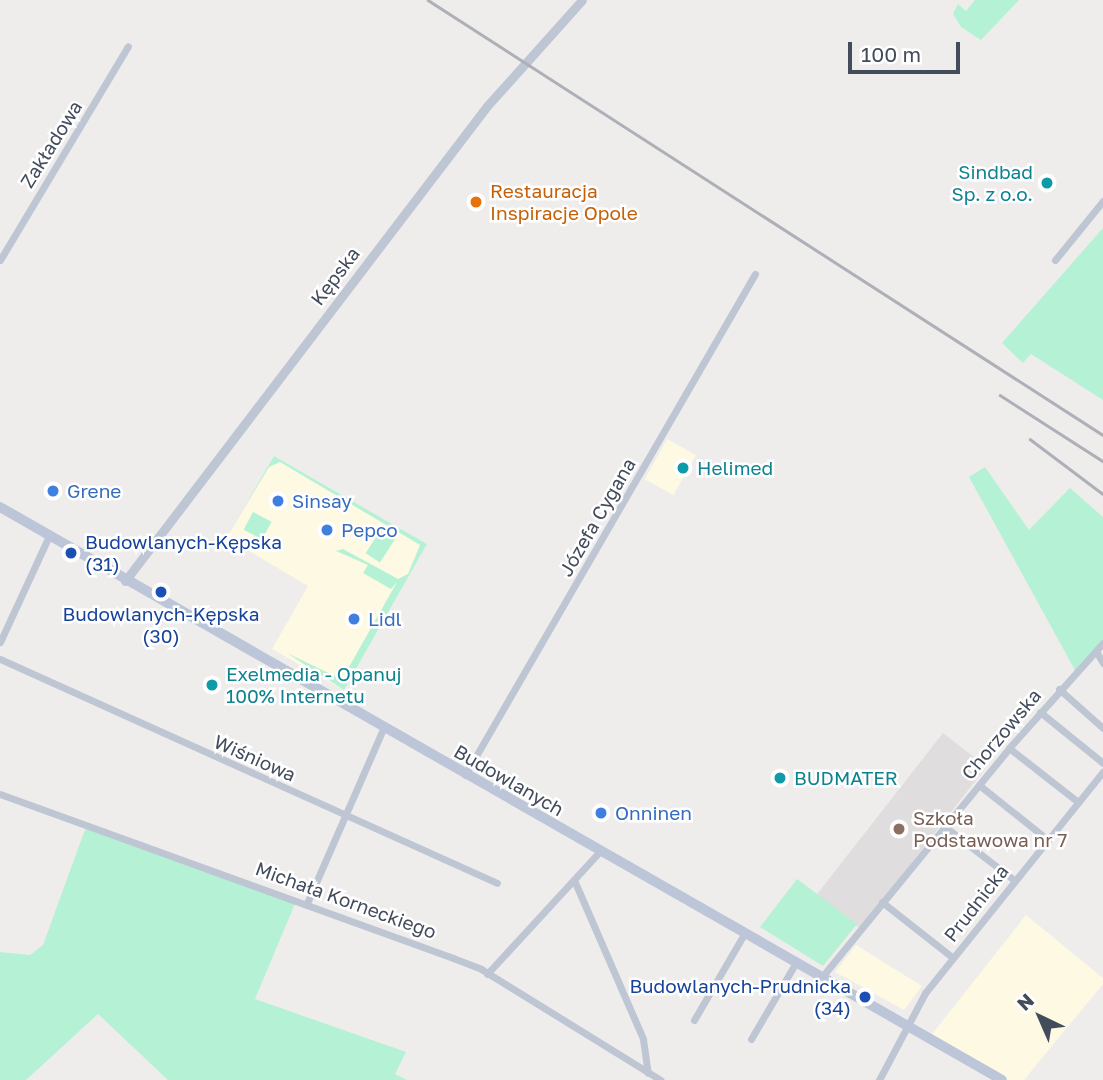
<!DOCTYPE html>
<meta charset="utf-8">
<style>
body{margin:0}
#map{position:relative;width:1103px;height:1080px;overflow:hidden;background:#efecec;font-family:"Golos Text",sans-serif}
div>[style]{position:absolute}
.commercial>*{inset:0;background:#fdf9e2;transform-origin:0 0}
.education>*{inset:0;background:#e0ddde;transform-origin:0 0}
.green>*{inset:0;background:#b5f2d5;transform-origin:0 0}
.minor>*{height:7px;margin:-3.5px;padding:0 3.5px;transform-origin:3.5px;border-radius:3.5px;background:#bec6d3}
.tertiary>*{height:9px;margin:-4.5px;padding:0 4.5px;transform-origin:4.5px;border-radius:4.5px;background:#bec6d3}
.secondary>*{height:10px;margin:-5px;padding:0 5px;transform-origin:5px;border-radius:5px;background:#bcc6d8}
.rail>*{height:2.5px;margin:-1.25px;padding:0 1.25px;transform-origin:1.25px;border-radius:1.25px;background:#adb0b7}
.dots>*{width:19px;height:19px;translate:-50% -50%;box-sizing:border-box;border:4px solid #fff;border-radius:50%}
span{translate:-50% -50%;white-space:nowrap;text-align:center;line-height:1.15;-webkit-text-stroke:5px #fff;paint-order:stroke}
.street-label{font-size:19px;color:#434c5b}
.culture-label{font-size:19px;color:#0d838f}
.right{translate:-100% -50%;text-align:right}
.left{translate:0 -50%;text-align:left}
.food-label{font-size:19px;color:#c56008}
.shop-label{font-size:19px;color:#366cbe}
.transit-label{font-size:19px;color:#164399}
.education-label{font-size:19px;color:#785e54}
.north{position:absolute;left:1005px;top:982px;width:70px;height:70px;-webkit-text-stroke:5px #fff;paint-order:stroke;rotate:316deg;font-size:19px;font-weight:700;line-height:28px;text-align:center;color:#434c5b}
.north::after{content:'';display:block;margin:auto;width:24px;height:32px;background:#434c5b;clip-path:polygon(50% 0,100% 100%,50% 72%,0 100%)}
.scale{position:absolute;left:848px;top:42px;width:112px;height:32px;box-sizing:border-box;border:4px solid #434c5b;border-top:0;padding-left:9px;font-size:21px;line-height:24px;white-space:nowrap;color:#434c5b;-webkit-text-stroke:5px #fff;paint-order:stroke}
</style>
<div id="map">
<div class="commercial">
<i style="left:667px;top:439px;width:33px;height:46px;rotate:29deg"></i>
<i style="clip-path:polygon(274px 456px,427px 544px,344px 690px,272px 649px,308px 586px,227px 538px)"></i>
<i style="clip-path:polygon(1026px 915px,1103px 978px,1103px 984px,1024px 1080px,1002px 1080px,929px 1038px)"></i>
<i style="clip-path:polygon(856px 945px,922px 986px,904px 1010px,835px 972px)"></i>
</div>
<div class="education">
<i style="left:943px;top:733px;width:55px;height:205px;rotate:38deg"></i>
</div>
<div class="green">
<i style="clip-path:polygon(975px 0,1019px 0,981px 40px,961px 27px,953px 14px,958px 4px,966px 11px)"></i>
<i style="clip-path:polygon(1103px 228px,1103px 400px,1031px 354px,1023px 363px,1002px 343px)"></i>
<i style="clip-path:polygon(274px 456px,427px 544px,344px 690px,287px 653px,347px 682px,352px 673px,346px 672px,349px 667px,397px 582px,391px 589px,363px 573px,368px 565px,336px 551px,343px 549px,398px 579px,408px 574px,420px 545px,280px 462px,269px 467px,235px 523px)"></i>
<i style="clip-path:polygon(985px 467px,1029px 530px,1070px 488px,1103px 517px,1103px 643px,1076px 672px,969px 477px)"></i>
<i style="left:253px;top:512px;width:21px;height:20px;rotate:28deg"></i>
<i style="left:382px;top:528px;width:17px;height:30px;rotate:33deg"></i>
<i style="clip-path:polygon(87px 824px,297px 899px,255px 999px,406px 1052px,395px 1074px,407px 1080px,168px 1080px,98px 1014px,26px 1080px,0 1080px,0 952px,30px 955px,43px 945px)"></i>
<i style="clip-path:polygon(797px 879px,857px 924px,823px 966px,760px 927px)"></i>
</div>
<div class="minor">
<i style="left:0;top:260px;width:249px;rotate:-59.1deg"></i>
<i style="left:1055px;top:260px;width:76px;rotate:-50.9deg"></i>
<i style="left:0;top:642px;width:117px;rotate:-65.2deg"></i>
<i style="left:1096px;top:651px;width:14px;rotate:60deg"></i>
<i style="left:0;top:659px;width:545px;rotate:24.26deg"></i>
<i style="left:1059px;top:689px;width:59px;rotate:41.6deg"></i>
<i style="left:1040px;top:712px;width:81px;rotate:39deg"></i>
<i style="left:1009px;top:748px;width:88px;rotate:38deg"></i>
<i style="left:465px;top:775px;width:579px;rotate:-59.94deg"></i>
<i style="left:979px;top:785px;width:87px;rotate:38.5deg"></i>
<i style="left:0;top:794px;width:482px;rotate:19.9deg"></i>
<i style="left:453px;top:958px;width:30px;rotate:21deg"></i>
<i style="left:481px;top:969px;width:211px;rotate:31.7deg"></i>
<i style="left:944px;top:826px;width:88px;rotate:37.6deg"></i>
<i style="left:574px;top:880px;width:173px;rotate:66.5deg"></i>
<i style="left:643px;top:1039px;width:34px;rotate:82deg"></i>
<i style="left:882px;top:902px;width:89px;rotate:38.2deg"></i>
<i style="left:307px;top:903px;width:190px;rotate:-66.4deg"></i>
<i style="left:487px;top:974px;width:166px;rotate:-47.4deg"></i>
<i style="left:821px;top:978px;width:297px;rotate:-50.7deg"></i>
<i style="left:1009px;top:748px;width:141px;rotate:-48.2deg"></i>
<i style="left:694px;top:1020px;width:99px;rotate:-59.8deg"></i>
<i style="left:751px;top:1039px;width:87px;rotate:-59.6deg"></i>
<i style="left:879px;top:1080px;width:98px;rotate:-62.1deg"></i>
<i style="left:925px;top:993px;width:284px;rotate:-51.2deg"></i>
</div>
<div class="tertiary">
<i style="left:125px;top:581px;width:597px;rotate:-52.69deg"></i>
<i style="left:487px;top:106px;width:142px;rotate:-48.1deg"></i>
</div>
<div class="secondary">
<i style="left:0;top:507px;width:1154px;rotate:29.76deg"></i>
</div>
<div class="rail">
<i style="left:428px;top:0;width:803px;rotate:32.8deg"></i>
<i style="left:1000px;top:395px;width:122px;rotate:32.7deg"></i>
<i style="left:1030px;top:439px;width:91px;rotate:37deg"></i>
</div>
<div class="dots">
<i style="left:1047px;top:183px;background:#0f9aa8"></i>
<i style="left:476px;top:202px;background:#e8710a"></i>
<i style="left:683px;top:468px;background:#0f9aa8"></i>
<i style="left:53px;top:491px;background:#3f7fe0"></i>
<i style="left:278px;top:501px;background:#3f7fe0"></i>
<i style="left:327px;top:530px;background:#3f7fe0"></i>
<i style="left:71px;top:553px;background:#1a4fb4"></i>
<i style="left:161px;top:592px;background:#1a4fb4"></i>
<i style="left:354px;top:619px;background:#3f7fe0"></i>
<i style="left:212px;top:685px;background:#0f9aa8"></i>
<i style="left:780px;top:778px;background:#0f9aa8"></i>
<i style="left:601px;top:813px;background:#3f7fe0"></i>
<i style="left:899px;top:829px;background:#8d6e63"></i>
<i style="left:865px;top:997px;background:#1a4fb4"></i>
</div>
<div class="street-label">
<span style="left:51px;top:144px;rotate:-58deg">Zakładowa</span>
<span style="left:335px;top:276px;rotate:-53deg">Kępska</span>
<span style="left:597px;top:517px;rotate:-60deg">Józefa Cygana</span>
<span style="left:1001px;top:734px;rotate:-50deg">Chorzowska</span>
<span style="left:255px;top:758px;rotate:24deg">Wiśniowa</span>
<span style="left:509px;top:780px;rotate:30deg">Budowlanych</span>
<span style="left:346px;top:900px;rotate:20deg">Michała Korneckiego</span>
<span style="left:976px;top:903px;rotate:-52deg">Prudnicka</span>
</div>
<div class="culture-label">
<span class="right" style="left:1033px;top:183px">Sindbad<br>Sp. z o.o.</span>
<span class="left" style="left:697px;top:468px">Helimed</span>
<span class="left" style="left:226px;top:685px">Exelmedia - Opanuj<br>100% Internetu</span>
<span class="left" style="left:794px;top:778px">BUDMATER</span>
</div>
<div class="food-label">
<span class="left" style="left:490px;top:202px">Restauracja<br>Inspiracje Opole</span>
</div>
<div class="shop-label">
<span class="left" style="left:67px;top:491px">Grene</span>
<span class="left" style="left:292px;top:501px">Sinsay</span>
<span class="left" style="left:341px;top:530px">Pepco</span>
<span class="left" style="left:368px;top:619px">Lidl</span>
<span class="left" style="left:615px;top:813px">Onninen</span>
</div>
<div class="transit-label">
<span class="left" style="left:85px;top:553px">Budowlanych-Kępska<br>(31)</span>
<span style="left:161px;top:625px">Budowlanych-Kępska<br>(30)</span>
<span class="right" style="left:851px;top:997px">Budowlanych-Prudnicka<br>(34)</span>
</div>
<div class="education-label">
<span class="left" style="left:913px;top:829px">Szkoła<br>Podstawowa nr 7</span>
</div>
<div class="north">N</div>
<div class="scale">100 m</div>
</div>
